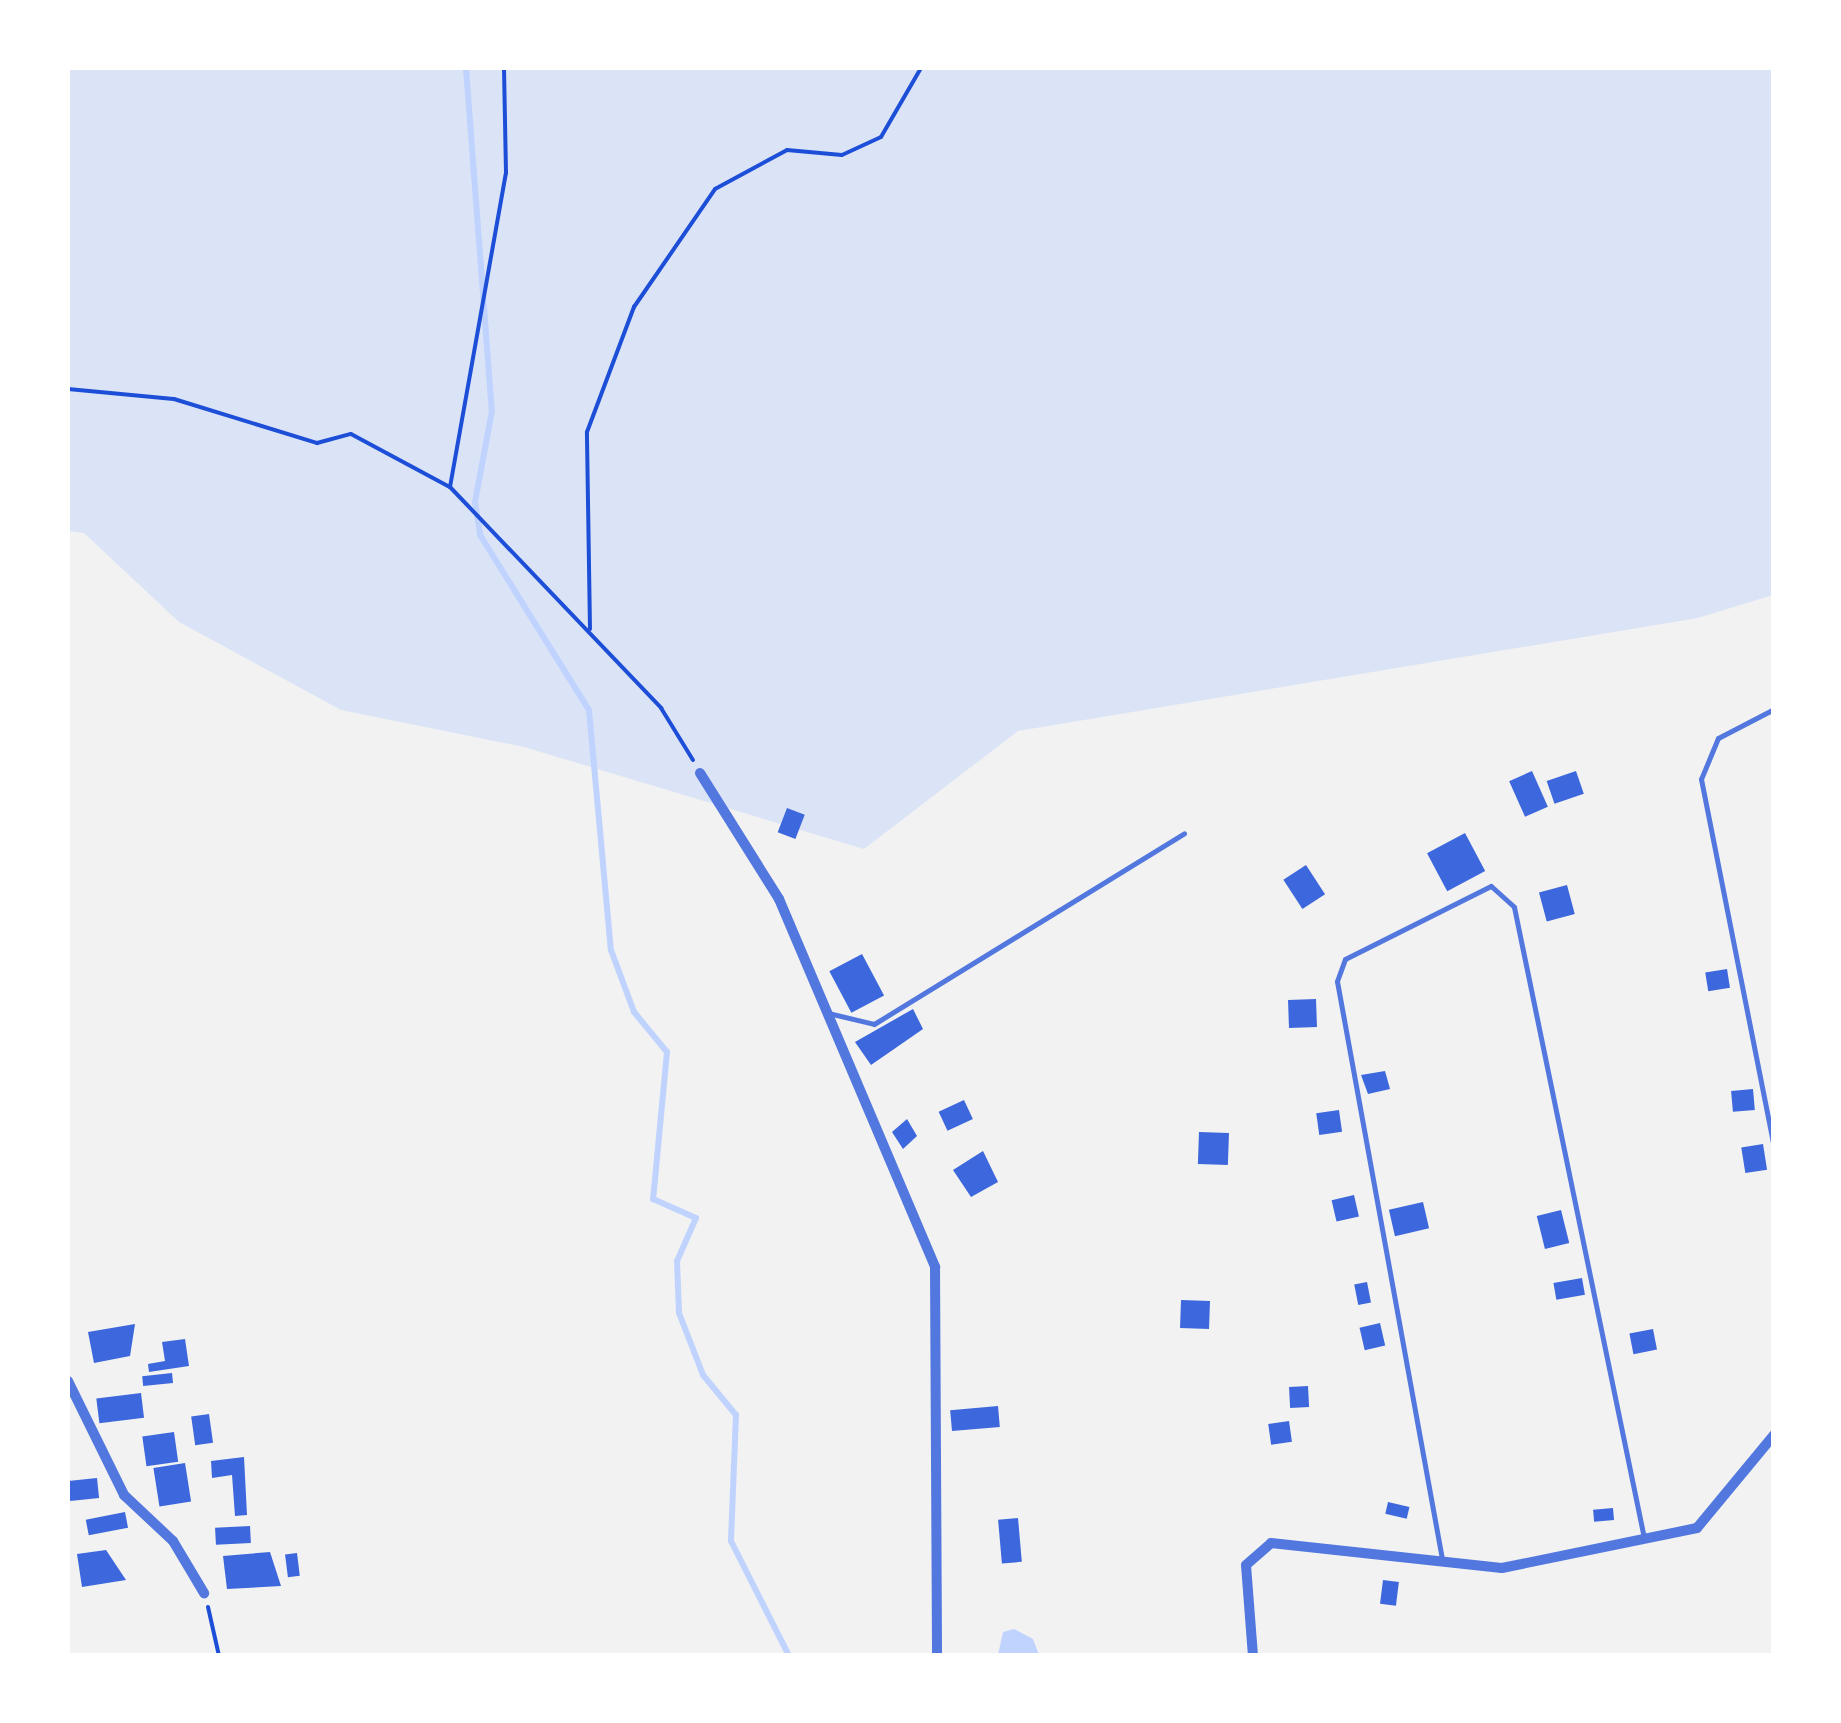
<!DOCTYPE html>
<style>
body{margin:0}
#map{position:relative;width:1841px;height:1723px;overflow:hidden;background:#f2f2f2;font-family:"Work Sans",sans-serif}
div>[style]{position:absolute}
.green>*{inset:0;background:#dbe4f7}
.water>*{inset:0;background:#bfd3fe}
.stream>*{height:6px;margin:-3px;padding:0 3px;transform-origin:3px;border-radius:3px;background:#bfd3fe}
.building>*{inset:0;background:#3d67dc;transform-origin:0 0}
.path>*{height:4px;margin:-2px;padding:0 2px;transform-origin:2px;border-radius:2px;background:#1d4ed8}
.service>*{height:5px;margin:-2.5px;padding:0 2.5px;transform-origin:2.5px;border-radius:2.5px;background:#5277de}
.minor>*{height:10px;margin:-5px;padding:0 5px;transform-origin:5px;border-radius:5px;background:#5277de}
span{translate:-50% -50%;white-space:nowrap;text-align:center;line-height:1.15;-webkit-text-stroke:8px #fff;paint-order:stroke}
.frame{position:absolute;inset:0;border:70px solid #fff;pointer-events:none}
</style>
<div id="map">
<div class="green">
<i style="clip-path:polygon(68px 68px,1773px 68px,1773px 595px,1698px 618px,1018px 731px,864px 849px,524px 747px,341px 710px,179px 622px,84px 533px,68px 531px)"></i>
</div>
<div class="water">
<i style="clip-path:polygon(1014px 1629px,1033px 1639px,1039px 1655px,998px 1655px,1003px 1632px)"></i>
</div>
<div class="stream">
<i style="left:466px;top:68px;width:344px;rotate:85.7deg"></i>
<i style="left:492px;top:411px;width:93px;rotate:100.6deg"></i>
<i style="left:475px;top:502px;width:33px;rotate:81deg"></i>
<i style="left:480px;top:535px;width:206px;rotate:58.1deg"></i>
<i style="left:589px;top:710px;width:241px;rotate:84.8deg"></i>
<i style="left:611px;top:950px;width:66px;rotate:69.6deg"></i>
<i style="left:634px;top:1012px;width:52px;rotate:50.5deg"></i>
<i style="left:667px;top:1052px;width:148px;rotate:95.4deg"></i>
<i style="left:653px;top:1199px;width:47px;rotate:23.8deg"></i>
<i style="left:696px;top:1218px;width:47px;rotate:113.8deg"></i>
<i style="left:677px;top:1261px;width:52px;rotate:87.8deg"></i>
<i style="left:679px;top:1313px;width:66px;rotate:68.8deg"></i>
<i style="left:703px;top:1375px;width:52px;rotate:50.5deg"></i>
<i style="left:736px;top:1415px;width:126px;rotate:92.3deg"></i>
<i style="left:731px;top:1541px;width:129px;rotate:63.2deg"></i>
</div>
<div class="building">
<i style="left:1532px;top:771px;width:39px;height:25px;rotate:66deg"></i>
<i style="left:1576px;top:771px;width:24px;height:31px;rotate:71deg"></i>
<i style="left:787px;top:808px;width:19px;height:26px;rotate:21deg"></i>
<i style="left:1465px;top:833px;width:43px;height:43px;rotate:62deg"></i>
<i style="left:1306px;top:865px;width:35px;height:27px;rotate:57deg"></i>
<i style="left:1567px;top:885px;width:30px;height:29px;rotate:75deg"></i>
<i style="left:862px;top:954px;width:47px;height:37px;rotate:62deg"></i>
<i style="left:1727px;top:969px;width:19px;height:22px;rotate:81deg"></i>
<i style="left:1316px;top:999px;width:28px;height:28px;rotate:88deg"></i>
<i style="clip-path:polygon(913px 1009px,923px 1029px,871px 1065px,855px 1042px)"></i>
<i style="clip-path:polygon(1385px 1071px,1390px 1089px,1368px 1094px,1361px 1075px)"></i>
<i style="left:1753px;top:1089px;width:21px;height:22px;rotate:85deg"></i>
<i style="left:964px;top:1100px;width:21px;height:28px;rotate:65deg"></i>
<i style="left:1339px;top:1110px;width:22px;height:23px;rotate:82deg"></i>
<i style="clip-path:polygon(907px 1119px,917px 1136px,903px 1149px,892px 1132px)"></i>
<i style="left:1199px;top:1132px;width:30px;height:32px;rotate:2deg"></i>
<i style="left:1763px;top:1144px;width:26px;height:22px;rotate:81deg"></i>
<i style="clip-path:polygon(983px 1151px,998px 1182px,971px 1197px,953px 1170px)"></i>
<i style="left:1354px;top:1195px;width:22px;height:23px;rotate:77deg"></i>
<i style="left:1423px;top:1202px;width:27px;height:35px;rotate:77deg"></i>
<i style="left:1561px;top:1210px;width:34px;height:25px;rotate:76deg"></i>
<i style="left:1582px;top:1278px;width:17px;height:29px;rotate:80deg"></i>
<i style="left:1367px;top:1282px;width:21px;height:13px;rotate:79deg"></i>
<i style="left:1210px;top:1301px;width:28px;height:29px;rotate:92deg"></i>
<i style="left:1380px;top:1323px;width:23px;height:21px;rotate:77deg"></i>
<i style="clip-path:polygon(135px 1324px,130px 1356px,94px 1363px,88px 1332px)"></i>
<i style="left:1653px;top:1329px;width:21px;height:24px;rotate:79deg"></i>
<i style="clip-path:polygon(185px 1339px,189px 1366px,149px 1372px,148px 1364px,165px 1361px,162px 1342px)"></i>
<i style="left:172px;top:1373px;width:10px;height:30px;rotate:84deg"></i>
<i style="left:1308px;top:1386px;width:21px;height:19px;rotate:87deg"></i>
<i style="left:141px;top:1393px;width:25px;height:45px;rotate:83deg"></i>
<i style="left:998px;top:1406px;width:21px;height:48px;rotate:85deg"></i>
<i style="left:209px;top:1414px;width:29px;height:18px;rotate:82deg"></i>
<i style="left:1289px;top:1421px;width:21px;height:21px;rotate:82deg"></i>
<i style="left:174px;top:1432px;width:30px;height:32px;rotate:82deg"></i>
<i style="clip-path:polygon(244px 1457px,247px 1515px,235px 1516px,232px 1475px,212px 1478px,211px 1461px)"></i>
<i style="left:185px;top:1463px;width:39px;height:32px;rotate:81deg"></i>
<i style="left:97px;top:1478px;width:20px;height:29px;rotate:84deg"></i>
<i style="left:1388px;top:1502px;width:22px;height:12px;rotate:13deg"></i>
<i style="left:1613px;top:1508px;width:12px;height:20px;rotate:85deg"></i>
<i style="left:125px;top:1512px;width:16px;height:40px;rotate:79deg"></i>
<i style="left:1018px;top:1518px;width:44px;height:20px;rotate:85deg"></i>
<i style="left:250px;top:1526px;width:17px;height:35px;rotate:87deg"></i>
<i style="clip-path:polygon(106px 1550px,126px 1580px,82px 1587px,77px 1554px)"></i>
<i style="clip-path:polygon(270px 1552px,281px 1586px,227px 1589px,223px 1556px)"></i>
<i style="left:297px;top:1553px;width:23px;height:12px;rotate:83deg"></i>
<i style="left:1383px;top:1580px;width:16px;height:24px;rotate:7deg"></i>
</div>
<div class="path">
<i style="left:68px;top:389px;width:106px;rotate:5.4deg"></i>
<i style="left:174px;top:399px;width:150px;rotate:17.1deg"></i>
<i style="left:317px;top:443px;width:35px;rotate:-15deg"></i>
<i style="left:351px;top:434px;width:112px;rotate:28.2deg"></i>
<i style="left:450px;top:487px;width:306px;rotate:46.3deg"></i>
<i style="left:661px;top:708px;width:61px;rotate:58.4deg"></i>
<i style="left:450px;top:487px;width:319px;rotate:-79.9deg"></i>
<i style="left:506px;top:173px;width:105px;rotate:-91.1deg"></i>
<i style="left:590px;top:629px;width:197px;rotate:-90.9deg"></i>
<i style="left:587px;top:432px;width:134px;rotate:-69.4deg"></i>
<i style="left:634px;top:307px;width:143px;rotate:-55.5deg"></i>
<i style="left:715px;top:189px;width:82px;rotate:-28.4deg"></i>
<i style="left:787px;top:150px;width:55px;rotate:5.2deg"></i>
<i style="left:842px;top:155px;width:43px;rotate:-24.8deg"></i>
<i style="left:881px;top:137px;width:80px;rotate:-59.9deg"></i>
<i style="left:208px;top:1607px;width:50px;rotate:77.3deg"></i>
</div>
<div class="service">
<i style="left:1774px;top:709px;width:63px;rotate:152.6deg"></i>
<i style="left:1718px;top:738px;width:44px;rotate:112.5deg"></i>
<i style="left:1701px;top:779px;width:375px;rotate:78.8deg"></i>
<i style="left:828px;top:1013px;width:47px;rotate:13.4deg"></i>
<i style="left:874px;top:1024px;width:364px;rotate:-31.6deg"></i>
<i style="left:1442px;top:1559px;width:587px;rotate:-100.3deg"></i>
<i style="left:1337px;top:981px;width:23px;rotate:-70deg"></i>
<i style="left:1345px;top:959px;width:163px;rotate:-26.6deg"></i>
<i style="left:1491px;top:886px;width:31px;rotate:42deg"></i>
<i style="left:1514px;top:907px;width:644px;rotate:78.36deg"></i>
</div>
<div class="minor">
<i style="left:700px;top:773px;width:149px;rotate:57.9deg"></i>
<i style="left:779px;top:899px;width:400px;rotate:67deg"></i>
<i style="left:935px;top:1267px;width:389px;rotate:89.7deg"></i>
<i style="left:68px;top:1381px;width:127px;rotate:63.8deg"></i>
<i style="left:124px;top:1495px;width:67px;rotate:43.2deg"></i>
<i style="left:173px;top:1541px;width:61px;rotate:59.2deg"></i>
<i style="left:1253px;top:1656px;width:91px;rotate:-94.4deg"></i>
<i style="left:1246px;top:1565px;width:33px;rotate:-41deg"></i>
<i style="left:1271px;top:1543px;width:232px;rotate:6.2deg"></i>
<i style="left:1502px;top:1568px;width:199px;rotate:-11.6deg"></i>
<i style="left:1697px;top:1528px;width:121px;rotate:-50.4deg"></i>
</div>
<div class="frame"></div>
</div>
